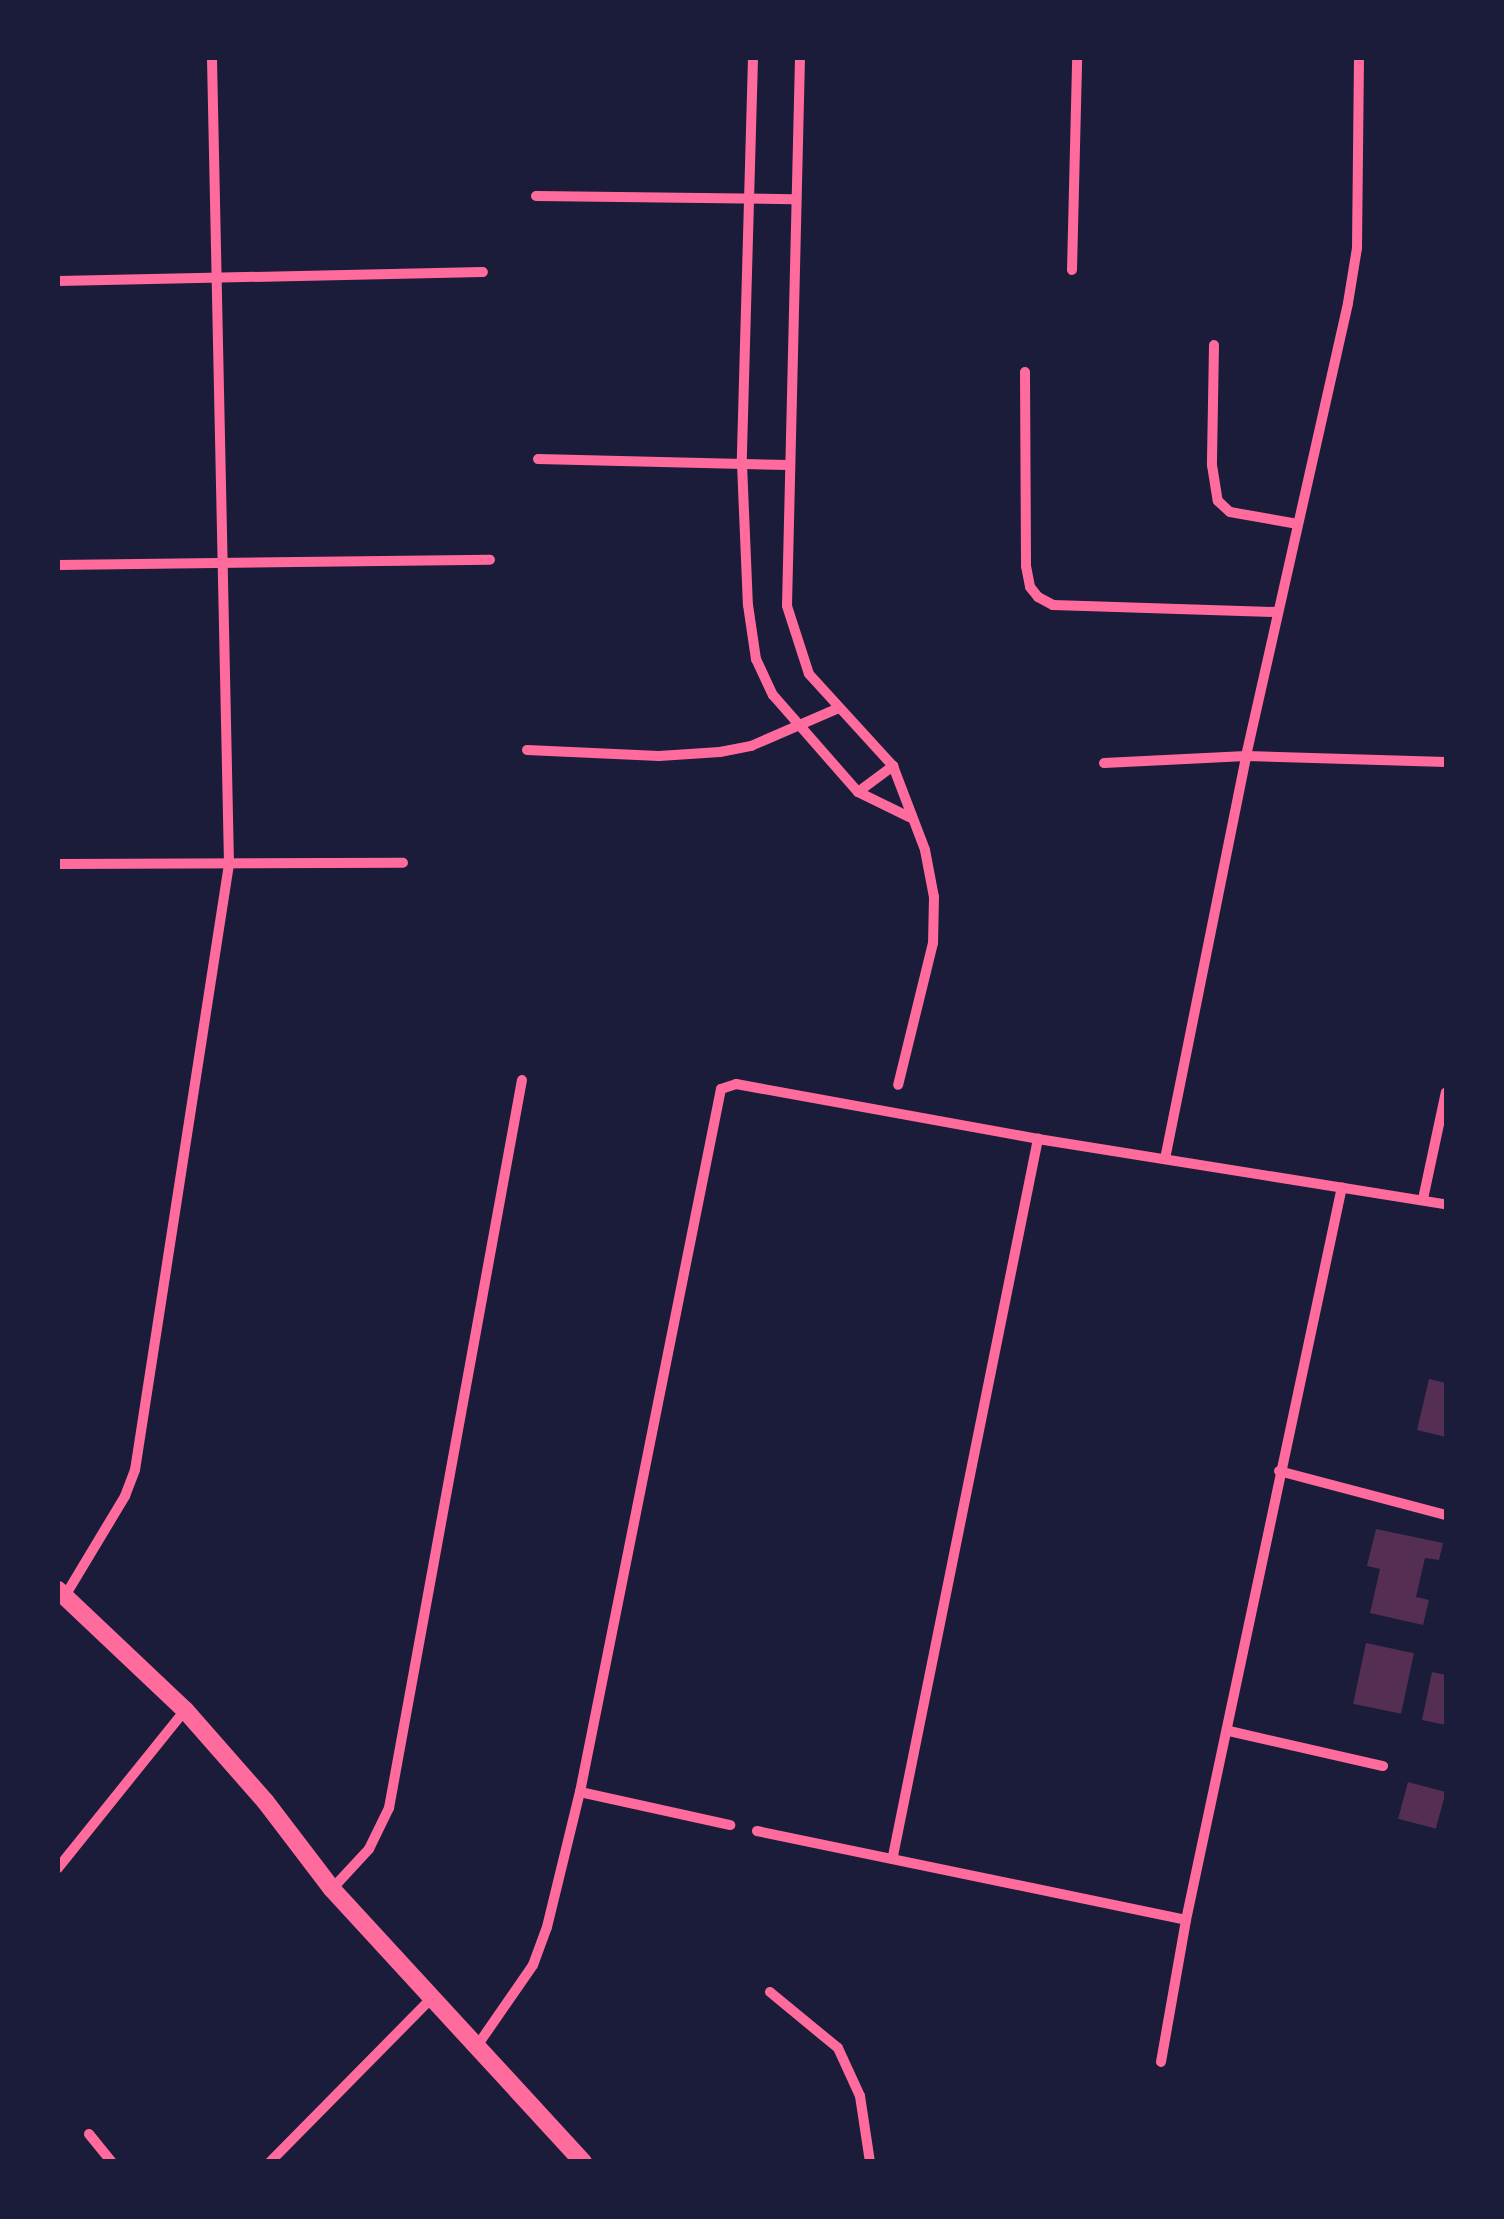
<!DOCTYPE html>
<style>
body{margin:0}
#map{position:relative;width:1504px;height:2219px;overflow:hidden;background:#1b1b3a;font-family:"Varela Round",sans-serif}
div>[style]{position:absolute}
.building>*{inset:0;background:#542f53;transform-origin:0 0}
.minor>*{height:10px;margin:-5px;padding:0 5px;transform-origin:5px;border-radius:5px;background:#ff6b9d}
.tertiary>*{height:18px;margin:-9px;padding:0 9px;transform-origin:9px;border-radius:9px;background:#ff6b9d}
span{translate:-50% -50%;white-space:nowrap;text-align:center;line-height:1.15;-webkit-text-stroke:9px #1b1b3a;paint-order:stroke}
.frame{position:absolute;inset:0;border:60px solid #1b1b3a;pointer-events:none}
</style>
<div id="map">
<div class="building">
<i style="clip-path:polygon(1429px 1379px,1446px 1383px,1446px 1437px,1417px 1430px)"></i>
<i style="clip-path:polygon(1376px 1529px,1443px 1543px,1439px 1560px,1425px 1558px,1416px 1597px,1429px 1600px,1423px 1625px,1370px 1613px,1380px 1569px,1367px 1566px)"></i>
<i style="left:1366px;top:1643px;width:49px;height:62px;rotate:12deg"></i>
<i style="clip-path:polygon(1432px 1672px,1446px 1675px,1446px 1725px,1422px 1720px)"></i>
<i style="left:1408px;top:1782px;width:39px;height:38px;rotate:15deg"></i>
</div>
<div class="minor">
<i style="left:753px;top:58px;width:406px;rotate:91.6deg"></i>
<i style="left:742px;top:464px;width:141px;rotate:87.6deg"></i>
<i style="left:748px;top:605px;width:55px;rotate:81.6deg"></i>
<i style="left:756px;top:659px;width:40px;rotate:65deg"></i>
<i style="left:773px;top:695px;width:129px;rotate:48.8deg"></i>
<i style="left:858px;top:792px;width:57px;rotate:26.1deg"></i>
<i style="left:800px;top:58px;width:548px;rotate:91.36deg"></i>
<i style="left:787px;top:606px;width:71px;rotate:72.1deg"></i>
<i style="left:809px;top:674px;width:125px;rotate:47.6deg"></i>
<i style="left:893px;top:766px;width:90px;rotate:69.1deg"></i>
<i style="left:925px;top:850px;width:48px;rotate:79.2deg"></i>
<i style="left:934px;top:897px;width:46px;rotate:91.2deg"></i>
<i style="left:933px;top:943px;width:146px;rotate:103.8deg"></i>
<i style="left:536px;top:196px;width:258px;rotate:0.7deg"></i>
<i style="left:1072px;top:270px;width:212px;rotate:-88.6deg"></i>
<i style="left:58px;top:281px;width:425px;rotate:-1.2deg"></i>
<i style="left:1214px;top:345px;width:120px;rotate:91deg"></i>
<i style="left:1212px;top:465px;width:36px;rotate:81deg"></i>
<i style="left:1218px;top:501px;width:16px;rotate:43deg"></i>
<i style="left:1230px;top:512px;width:69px;rotate:10deg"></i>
<i style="left:1025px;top:372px;width:194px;rotate:89.7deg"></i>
<i style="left:1026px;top:566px;width:21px;rotate:79deg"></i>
<i style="left:1030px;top:587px;width:13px;rotate:51deg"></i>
<i style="left:1038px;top:597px;width:17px;rotate:28deg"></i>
<i style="left:1053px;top:605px;width:224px;rotate:1.8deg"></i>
<i style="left:538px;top:459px;width:250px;rotate:1.4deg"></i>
<i style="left:58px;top:565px;width:432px;rotate:-0.7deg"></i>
<i style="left:527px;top:750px;width:132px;rotate:2.6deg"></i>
<i style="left:659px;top:756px;width:61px;rotate:-3.8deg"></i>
<i style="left:720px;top:752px;width:32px;rotate:-11deg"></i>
<i style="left:751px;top:746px;width:96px;rotate:-23.4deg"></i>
<i style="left:1104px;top:763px;width:142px;rotate:-2.8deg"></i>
<i style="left:1246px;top:756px;width:200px;rotate:1.7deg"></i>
<i style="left:858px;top:792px;width:44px;rotate:-36.6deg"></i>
<i style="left:58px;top:864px;width:345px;rotate:-0.2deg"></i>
<i style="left:1165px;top:1159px;width:411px;rotate:-78.6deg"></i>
<i style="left:1246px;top:756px;width:464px;rotate:-77.3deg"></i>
<i style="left:1348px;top:303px;width:56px;rotate:-80.7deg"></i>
<i style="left:1357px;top:248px;width:190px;rotate:-89.4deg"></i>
<i style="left:1423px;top:1199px;width:109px;rotate:-77.9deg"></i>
<i style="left:1279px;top:1471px;width:173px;rotate:14.8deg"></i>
<i style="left:65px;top:1596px;width:117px;rotate:-59deg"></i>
<i style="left:125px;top:1496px;width:28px;rotate:-69deg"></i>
<i style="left:135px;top:1470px;width:613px;rotate:-81.18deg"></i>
<i style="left:229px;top:864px;width:806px;rotate:-91.21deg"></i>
<i style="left:1229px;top:1731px;width:158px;rotate:12.8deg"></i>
<i style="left:580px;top:1792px;width:154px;rotate:12.4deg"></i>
<i style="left:757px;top:1831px;width:438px;rotate:11.7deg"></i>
<i style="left:893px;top:1856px;width:732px;rotate:-78.57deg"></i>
<i style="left:58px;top:1868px;width:203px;rotate:-51.2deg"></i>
<i style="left:332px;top:1889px;width:54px;rotate:-47.2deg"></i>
<i style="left:369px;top:1849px;width:46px;rotate:-64deg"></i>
<i style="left:389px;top:1808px;width:740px;rotate:-79.65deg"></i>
<i style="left:770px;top:1992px;width:88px;rotate:39.5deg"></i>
<i style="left:838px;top:2048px;width:53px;rotate:65.4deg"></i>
<i style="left:860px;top:2096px;width:67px;rotate:81.4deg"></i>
<i style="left:477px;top:2046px;width:98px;rotate:-55.3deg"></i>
<i style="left:533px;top:1965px;width:40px;rotate:-69.8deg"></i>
<i style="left:547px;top:1927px;width:139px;rotate:-76.3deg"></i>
<i style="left:580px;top:1792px;width:717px;rotate:-78.66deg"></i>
<i style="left:721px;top:1089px;width:16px;rotate:-18deg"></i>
<i style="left:736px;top:1084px;width:307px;rotate:10.3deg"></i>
<i style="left:1038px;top:1139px;width:413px;rotate:9.1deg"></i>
<i style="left:1161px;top:2062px;width:144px;rotate:-80deg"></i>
<i style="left:1186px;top:1920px;width:749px;rotate:-77.99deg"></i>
<i style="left:89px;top:2134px;width:36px;rotate:51deg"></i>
<i style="left:270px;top:2162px;width:231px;rotate:-45.4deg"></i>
</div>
<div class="tertiary">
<i style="left:58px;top:1590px;width:175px;rotate:43.4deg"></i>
<i style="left:185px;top:1710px;width:121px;rotate:48.7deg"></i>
<i style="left:265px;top:1801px;width:111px;rotate:52.7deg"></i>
<i style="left:332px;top:1889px;width:371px;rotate:47.4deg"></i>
</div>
<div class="frame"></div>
</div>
